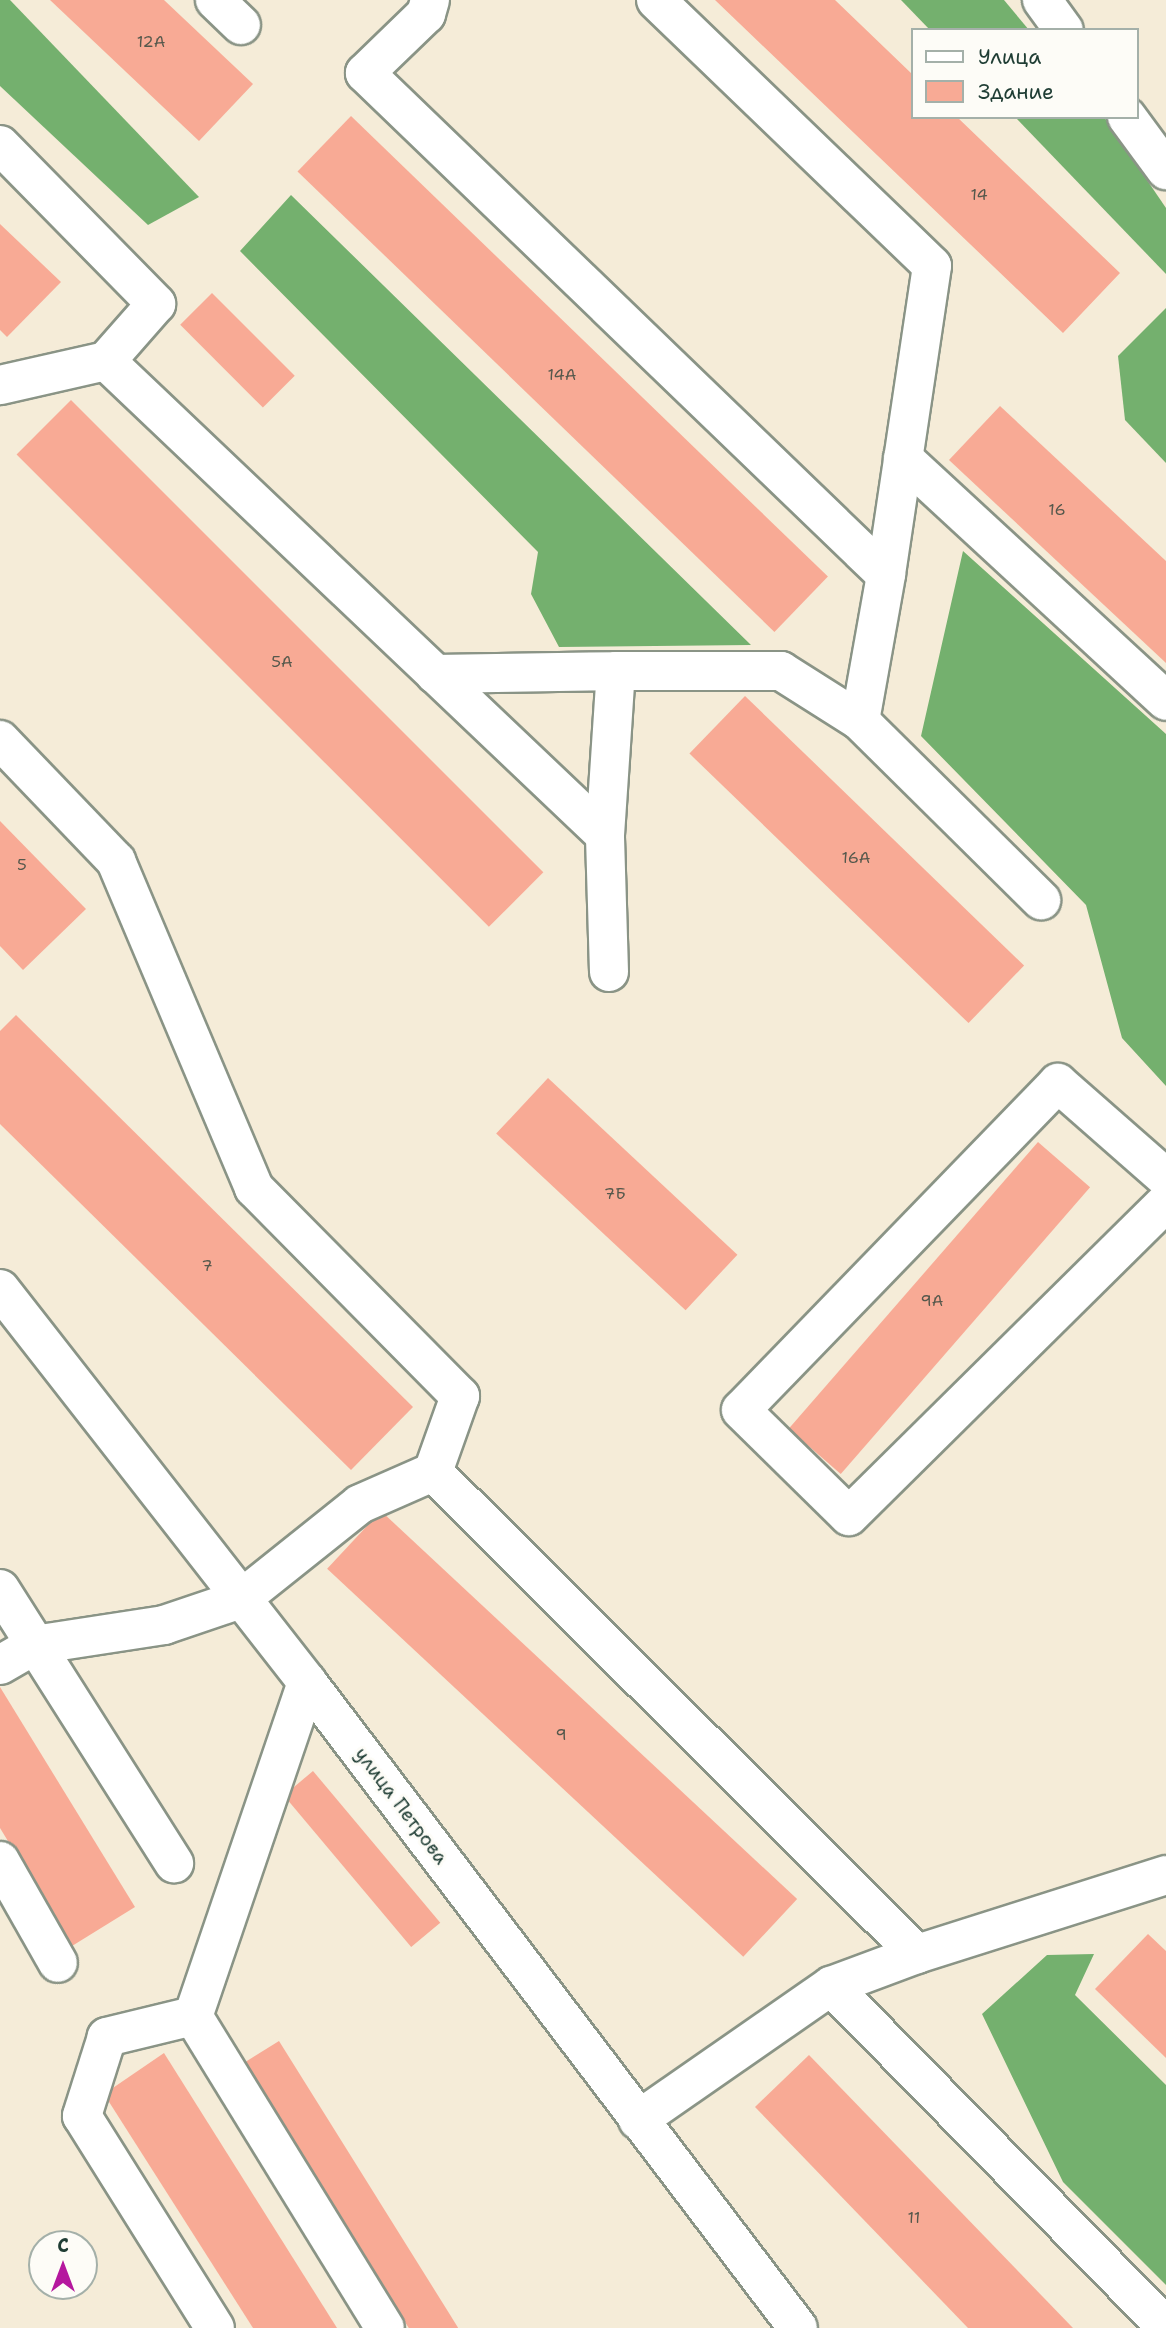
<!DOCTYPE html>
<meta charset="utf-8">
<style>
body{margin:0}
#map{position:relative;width:1166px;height:2328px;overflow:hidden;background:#f5ecd8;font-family:"Shantell Sans",sans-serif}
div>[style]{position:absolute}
.forest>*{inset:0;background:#74b06e}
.building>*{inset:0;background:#f8aa95;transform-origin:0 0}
.roads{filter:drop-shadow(2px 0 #8a9486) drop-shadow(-2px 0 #8a9486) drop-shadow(0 2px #8a9486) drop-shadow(0 -2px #8a9486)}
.minor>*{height:38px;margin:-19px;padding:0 19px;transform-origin:19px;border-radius:19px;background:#fff}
span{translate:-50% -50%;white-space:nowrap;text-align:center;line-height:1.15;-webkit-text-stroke:6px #fdfcf7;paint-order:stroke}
.number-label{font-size:16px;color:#55584c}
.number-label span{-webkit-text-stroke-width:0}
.street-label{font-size:19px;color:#1f3d34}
.legend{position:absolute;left:911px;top:28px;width:228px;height:91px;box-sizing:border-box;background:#fdfcf7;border:2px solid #a4b0a9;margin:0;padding:9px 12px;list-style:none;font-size:21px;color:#1f3d34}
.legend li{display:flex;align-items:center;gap:14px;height:35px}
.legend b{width:35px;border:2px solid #a4b0a9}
.north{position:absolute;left:28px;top:2230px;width:70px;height:70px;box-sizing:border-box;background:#fdfcf7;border:2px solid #a4b0a9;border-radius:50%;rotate:0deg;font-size:19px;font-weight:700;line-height:28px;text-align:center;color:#1f3d34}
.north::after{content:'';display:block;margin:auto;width:24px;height:32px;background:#b5179e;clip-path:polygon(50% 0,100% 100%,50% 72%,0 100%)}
</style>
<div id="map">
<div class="forest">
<i style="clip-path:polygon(0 0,10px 0,199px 197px,148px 225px,0 86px)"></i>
<i style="clip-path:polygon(901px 0,1004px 0,1029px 30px,930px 30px)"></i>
<i style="clip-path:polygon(1015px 117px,1104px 117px,1166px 208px,1166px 274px)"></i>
<i style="clip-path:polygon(291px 195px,751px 645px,559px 647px,531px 594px,538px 552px,240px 251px)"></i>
<i style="clip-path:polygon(1166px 308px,1166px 463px,1125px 420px,1118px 356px)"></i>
<i style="clip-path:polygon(963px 551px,1166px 734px,1166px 1086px,1122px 1038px,1086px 905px,921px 736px)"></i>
<i style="clip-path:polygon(1094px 1954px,1075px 1995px,1166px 2085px,1166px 2285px,1063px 2182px,982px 2014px,1047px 1955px)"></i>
</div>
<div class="building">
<i style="clip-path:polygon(50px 0,164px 0,253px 84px,199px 141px)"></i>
<i style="clip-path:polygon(715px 0,835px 0,912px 74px,912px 117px,957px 117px,1120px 273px,1063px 333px)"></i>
<i style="left:351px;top:116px;width:663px;height:77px;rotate:44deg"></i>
<i style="clip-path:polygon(0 224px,61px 282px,7px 337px,0 330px)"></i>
<i style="left:212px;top:293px;width:117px;height:45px;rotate:45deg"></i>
<i style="left:71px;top:400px;width:668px;height:77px;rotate:45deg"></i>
<i style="clip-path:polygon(1000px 406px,1166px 561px,1166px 663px,949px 460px)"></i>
<i style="left:745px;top:696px;width:388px;height:80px;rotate:44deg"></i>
<i style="clip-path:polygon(0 821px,86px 909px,23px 970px,0 946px)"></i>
<i style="clip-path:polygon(16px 1015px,413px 1407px,351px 1470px,0 1124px,0 1031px)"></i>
<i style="left:548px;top:1078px;width:259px;height:76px;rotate:43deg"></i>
<i style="left:1038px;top:1142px;width:69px;height:380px;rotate:41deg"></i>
<i style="left:381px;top:1511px;width:569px;height:79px;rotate:43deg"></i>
<i style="clip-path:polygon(0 1687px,135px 1907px,72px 1946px,0 1828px)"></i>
<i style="left:313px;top:1771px;width:198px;height:38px;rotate:50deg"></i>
<i style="clip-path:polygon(1148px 1934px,1166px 1951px,1166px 2058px,1095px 1989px)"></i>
<i style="left:279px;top:2041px;width:338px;height:42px;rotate:58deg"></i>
<i style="clip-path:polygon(164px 2053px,337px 2328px,253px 2328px,104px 2094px)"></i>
<i style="clip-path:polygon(809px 2055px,1073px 2328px,968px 2328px,755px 2107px)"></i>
</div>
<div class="roads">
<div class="minor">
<i style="left:215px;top:0;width:36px;rotate:44deg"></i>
<i style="left:430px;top:0;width:15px;rotate:106deg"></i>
<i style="left:426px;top:14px;width:85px;rotate:136deg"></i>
<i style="left:365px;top:73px;width:723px;rotate:43.94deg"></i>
<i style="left:656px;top:0;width:383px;rotate:43.9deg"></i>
<i style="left:932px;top:266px;width:312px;rotate:98.5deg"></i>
<i style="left:886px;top:575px;width:148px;rotate:100.1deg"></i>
<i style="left:860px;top:721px;width:255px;rotate:44.7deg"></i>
<i style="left:1042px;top:0;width:37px;rotate:54deg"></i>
<i style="left:1127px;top:117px;width:66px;rotate:53.7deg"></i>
<i style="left:0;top:145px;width:223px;rotate:45.5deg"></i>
<i style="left:156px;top:304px;width:76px;rotate:131.3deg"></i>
<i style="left:106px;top:361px;width:109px;rotate:167.2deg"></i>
<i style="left:106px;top:361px;width:688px;rotate:43.53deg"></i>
<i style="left:903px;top:458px;width:358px;rotate:42.7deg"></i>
<i style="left:435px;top:674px;width:181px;rotate:-0.9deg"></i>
<i style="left:0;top:740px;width:168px;rotate:46.2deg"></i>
<i style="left:116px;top:861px;width:355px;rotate:67.1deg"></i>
<i style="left:254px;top:1188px;width:293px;rotate:45.3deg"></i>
<i style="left:460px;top:1396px;width:81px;rotate:109.6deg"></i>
<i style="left:433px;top:1472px;width:683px;rotate:44.88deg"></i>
<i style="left:609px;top:972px;width:137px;rotate:-91.7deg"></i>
<i style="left:605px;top:835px;width:164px;rotate:-86.2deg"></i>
<i style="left:616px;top:671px;width:165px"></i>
<i style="left:781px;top:671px;width:93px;rotate:32.3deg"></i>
<i style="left:1166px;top:1178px;width:144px;rotate:-138.7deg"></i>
<i style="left:1058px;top:1083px;width:455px;rotate:134.1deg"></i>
<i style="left:741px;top:1410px;width:151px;rotate:44.5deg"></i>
<i style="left:849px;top:1516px;width:446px;rotate:-44.7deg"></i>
<i style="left:0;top:1289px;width:499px;rotate:52deg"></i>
<i style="left:307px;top:1682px;width:811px;rotate:52.76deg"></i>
<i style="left:0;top:1589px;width:325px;rotate:57.6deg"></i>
<i style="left:0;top:1665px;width:39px;rotate:-30deg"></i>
<i style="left:34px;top:1645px;width:132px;rotate:-8.7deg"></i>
<i style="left:164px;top:1625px;width:81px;rotate:-18.7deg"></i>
<i style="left:241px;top:1599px;width:152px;rotate:-38.6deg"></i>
<i style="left:360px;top:1504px;width:80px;rotate:-23.7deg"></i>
<i style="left:307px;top:1682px;width:353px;rotate:108.8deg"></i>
<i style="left:193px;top:2016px;width:366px;rotate:58.4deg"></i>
<i style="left:0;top:1861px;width:117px;rotate:60.4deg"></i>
<i style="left:831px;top:1986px;width:478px;rotate:45.5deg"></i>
<i style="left:193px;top:2016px;width:89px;rotate:166.3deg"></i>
<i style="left:107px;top:2037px;width:83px;rotate:107.6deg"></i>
<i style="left:82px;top:2116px;width:250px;rotate:57.9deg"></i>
<i style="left:638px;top:2120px;width:235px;rotate:-34.8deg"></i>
<i style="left:831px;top:1986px;width:92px;rotate:-20.4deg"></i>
<i style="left:917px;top:1954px;width:261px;rotate:-17.6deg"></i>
</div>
</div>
<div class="number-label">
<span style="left:151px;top:42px">12А</span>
<span style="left:979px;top:195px">14</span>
<span style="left:562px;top:375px">14А</span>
<span style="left:1057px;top:510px">16</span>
<span style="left:282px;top:662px">5А</span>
<span style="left:856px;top:858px">16А</span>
<span style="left:22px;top:865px">5</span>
<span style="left:615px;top:1194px">7Б</span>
<span style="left:207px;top:1266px">7</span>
<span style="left:932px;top:1301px">9А</span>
<span style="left:561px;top:1735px">9</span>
<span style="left:914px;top:2218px">11</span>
</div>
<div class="street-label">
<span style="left:401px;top:1806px;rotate:53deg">улица Петрова</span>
</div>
<ul class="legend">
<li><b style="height:9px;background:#fff"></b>Улица</li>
<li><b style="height:19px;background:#f8aa95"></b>Здание</li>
</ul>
<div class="north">С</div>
</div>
